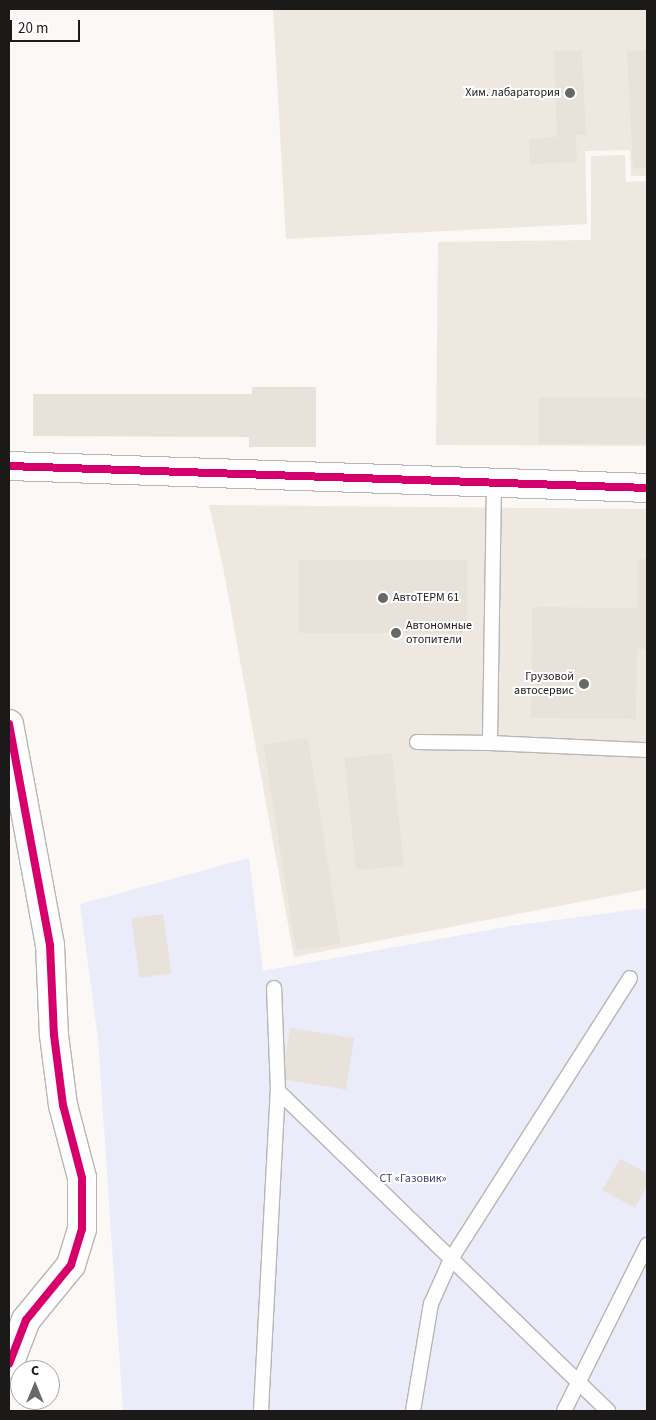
<!DOCTYPE html>
<meta charset="utf-8">
<style>
body{margin:0}
#map{position:relative;width:656px;height:1420px;overflow:hidden;background:#fbf8f5;font-family:"Source Sans 3",sans-serif}
div>[style]{position:absolute}
.built>*{inset:0;background:#efe8e1}
.green>*{inset:0;background:#eaecf9}
.building>*{inset:0;background:#e8e2da;transform-origin:0 0}
.roads{filter:drop-shadow(1px 0 #b8b5b4) drop-shadow(-1px 0 #b8b5b4) drop-shadow(0 1px #b8b5b4) drop-shadow(0 -1px #b8b5b4)}
.lane>*{height:14px;margin:-7px;padding:0 7px;transform-origin:7px;border-radius:7px;background:#fefefe}
.street>*{height:28px;margin:-14px;padding:0 14px;transform-origin:14px;border-radius:14px;background:#fefefe}
.cycleway>*{height:8px;margin:-4px;padding:0 4px;transform-origin:4px;border-radius:4px;background:#d6006c}
.dots>*{width:14px;height:14px;translate:-50% -50%;box-sizing:border-box;border:2px solid #fff;border-radius:50%}
span{translate:-50% -50%;white-space:nowrap;text-align:center;line-height:1.15;-webkit-text-stroke:4px #fff;paint-order:stroke}
.poi-label{font-size:12px;color:#1c1a19}
.right{translate:-100% -50%;text-align:right}
.left{translate:0 -50%;text-align:left}
.park-label{font-size:12px;color:#3f4677}
.frame{position:absolute;inset:0;border:10px solid #1c1a19;pointer-events:none}
.north{position:absolute;left:10px;top:1360px;width:50px;height:50px;box-sizing:border-box;background:#fff;border:1px solid #a4a3a3;border-radius:50%;rotate:0deg;font-size:14px;font-weight:700;line-height:20px;text-align:center;color:#1c1a19}
.north::after{content:'';display:block;margin:auto;width:18px;height:22px;background:#6a6866;clip-path:polygon(50% 0,100% 100%,50% 72%,0 100%)}
.scale{position:absolute;left:10px;top:20px;width:70px;height:22px;box-sizing:border-box;border:2px solid #1c1a19;border-top:0;padding-left:6px;font-size:15px;line-height:18px;white-space:nowrap;color:#1c1a19;-webkit-text-stroke:4px #fff;paint-order:stroke}
</style>
<div id="map">
<div class="built">
<i style="clip-path:polygon(273px 9px,647px 9px,647px 176px,631px 176px,630px 150px,585px 151px,587px 224px,286px 239px)"></i>
<i style="clip-path:polygon(625px 155px,626px 182px,647px 181px,647px 446px,436px 445px,438px 242px,591px 240px,591px 156px)"></i>
<i style="clip-path:polygon(209px 505px,647px 509px,647px 889px,294px 957px,223px 567px)"></i>
</div>
<div class="green">
<i style="clip-path:polygon(249px 858px,263px 971px,511px 926px,647px 908px,647px 1411px,123px 1411px,98px 1038px,80px 904px)"></i>
</div>
<div class="building">
<i style="clip-path:polygon(582px 50px,586px 135px,576px 135px,577px 162px,530px 164px,529px 139px,557px 137px,554px 51px)"></i>
<i style="clip-path:polygon(647px 50px,647px 168px,633px 169px,627px 51px)"></i>
<i style="clip-path:polygon(252px 387px,316px 387px,316px 447px,249px 447px,249px 437px,33px 436px,33px 394px,252px 394px)"></i>
<i style="left:539px;top:398px;width:108px;height:46px"></i>
<i style="clip-path:polygon(638px 559px,647px 559px,647px 649px,637px 649px,636px 719px,531px 718px,532px 607px,637px 608px)"></i>
<i style="left:467px;top:560px;width:73px;height:168px;rotate:90deg"></i>
<i style="left:308px;top:738px;width:208px;height:45px;rotate:81deg"></i>
<i style="left:392px;top:753px;width:113px;height:48px;rotate:84deg"></i>
<i style="left:163px;top:914px;width:60px;height:32px;rotate:82deg"></i>
<i style="left:290px;top:1028px;width:65px;height:52px;rotate:9deg"></i>
<i style="clip-path:polygon(620px 1159px,647px 1173px,647px 1186px,635px 1208px,602px 1190px)"></i>
</div>
<div class="roads">
<div class="lane">
<i style="left:494px;top:484px;width:259px;rotate:90.9deg"></i>
<i style="left:490px;top:743px;width:157px;rotate:2.6deg"></i>
<i style="left:417px;top:742px;width:73px;rotate:0.8deg"></i>
<i style="left:278px;top:1091px;width:460px;rotate:44.1deg"></i>
<i style="left:261px;top:1411px;width:320px;rotate:-87deg"></i>
<i style="left:278px;top:1091px;width:103px;rotate:-92.2deg"></i>
<i style="left:413px;top:1411px;width:109px;rotate:-80.5deg"></i>
<i style="left:431px;top:1304px;width:49px;rotate:-66deg"></i>
<i style="left:451px;top:1259px;width:333px;rotate:-57.5deg"></i>
<i style="left:564px;top:1411px;width:186px;rotate:-63.4deg"></i>
</div>
<div class="street">
<i style="left:9px;top:466px;width:638px;rotate:1.97deg"></i>
<i style="left:9px;top:724px;width:225px;rotate:79.5deg"></i>
<i style="left:50px;top:945px;width:90px;rotate:87.5deg"></i>
<i style="left:54px;top:1035px;width:71px;rotate:82.7deg"></i>
<i style="left:63px;top:1105px;width:75px;rotate:75.4deg"></i>
<i style="left:82px;top:1178px;width:51px;rotate:90deg"></i>
<i style="left:82px;top:1229px;width:38px;rotate:107deg"></i>
<i style="left:71px;top:1265px;width:71px;rotate:129.3deg"></i>
<i style="left:26px;top:1320px;width:47px;rotate:111.1deg"></i>
</div>
</div>
<div class="cycleway">
<i style="left:9px;top:466px;width:638px;rotate:1.97deg"></i>
<i style="left:9px;top:724px;width:225px;rotate:79.5deg"></i>
<i style="left:50px;top:945px;width:90px;rotate:87.5deg"></i>
<i style="left:54px;top:1035px;width:71px;rotate:82.7deg"></i>
<i style="left:63px;top:1105px;width:75px;rotate:75.4deg"></i>
<i style="left:82px;top:1178px;width:51px;rotate:90deg"></i>
<i style="left:82px;top:1229px;width:38px;rotate:107deg"></i>
<i style="left:71px;top:1265px;width:71px;rotate:129.3deg"></i>
<i style="left:26px;top:1320px;width:47px;rotate:111.1deg"></i>
</div>
<div class="dots">
<i style="left:570px;top:93px;background:#6a6866"></i>
<i style="left:383px;top:598px;background:#6a6866"></i>
<i style="left:396px;top:633px;background:#6a6866"></i>
<i style="left:584px;top:684px;background:#6a6866"></i>
</div>
<div class="poi-label">
<span class="right" style="left:560px;top:93px">Хим. лабаратория</span>
<span class="left" style="left:393px;top:598px">АвтоТЕРМ 61</span>
<span class="left" style="left:406px;top:633px">Автономные<br>отопители</span>
<span class="right" style="left:574px;top:684px">Грузовой<br>автосервис</span>
</div>
<div class="park-label">
<span style="left:413px;top:1179px">СТ «Газовик»</span>
</div>
<div class="frame"></div>
<div class="north">С</div>
<div class="scale">20 m</div>
</div>
